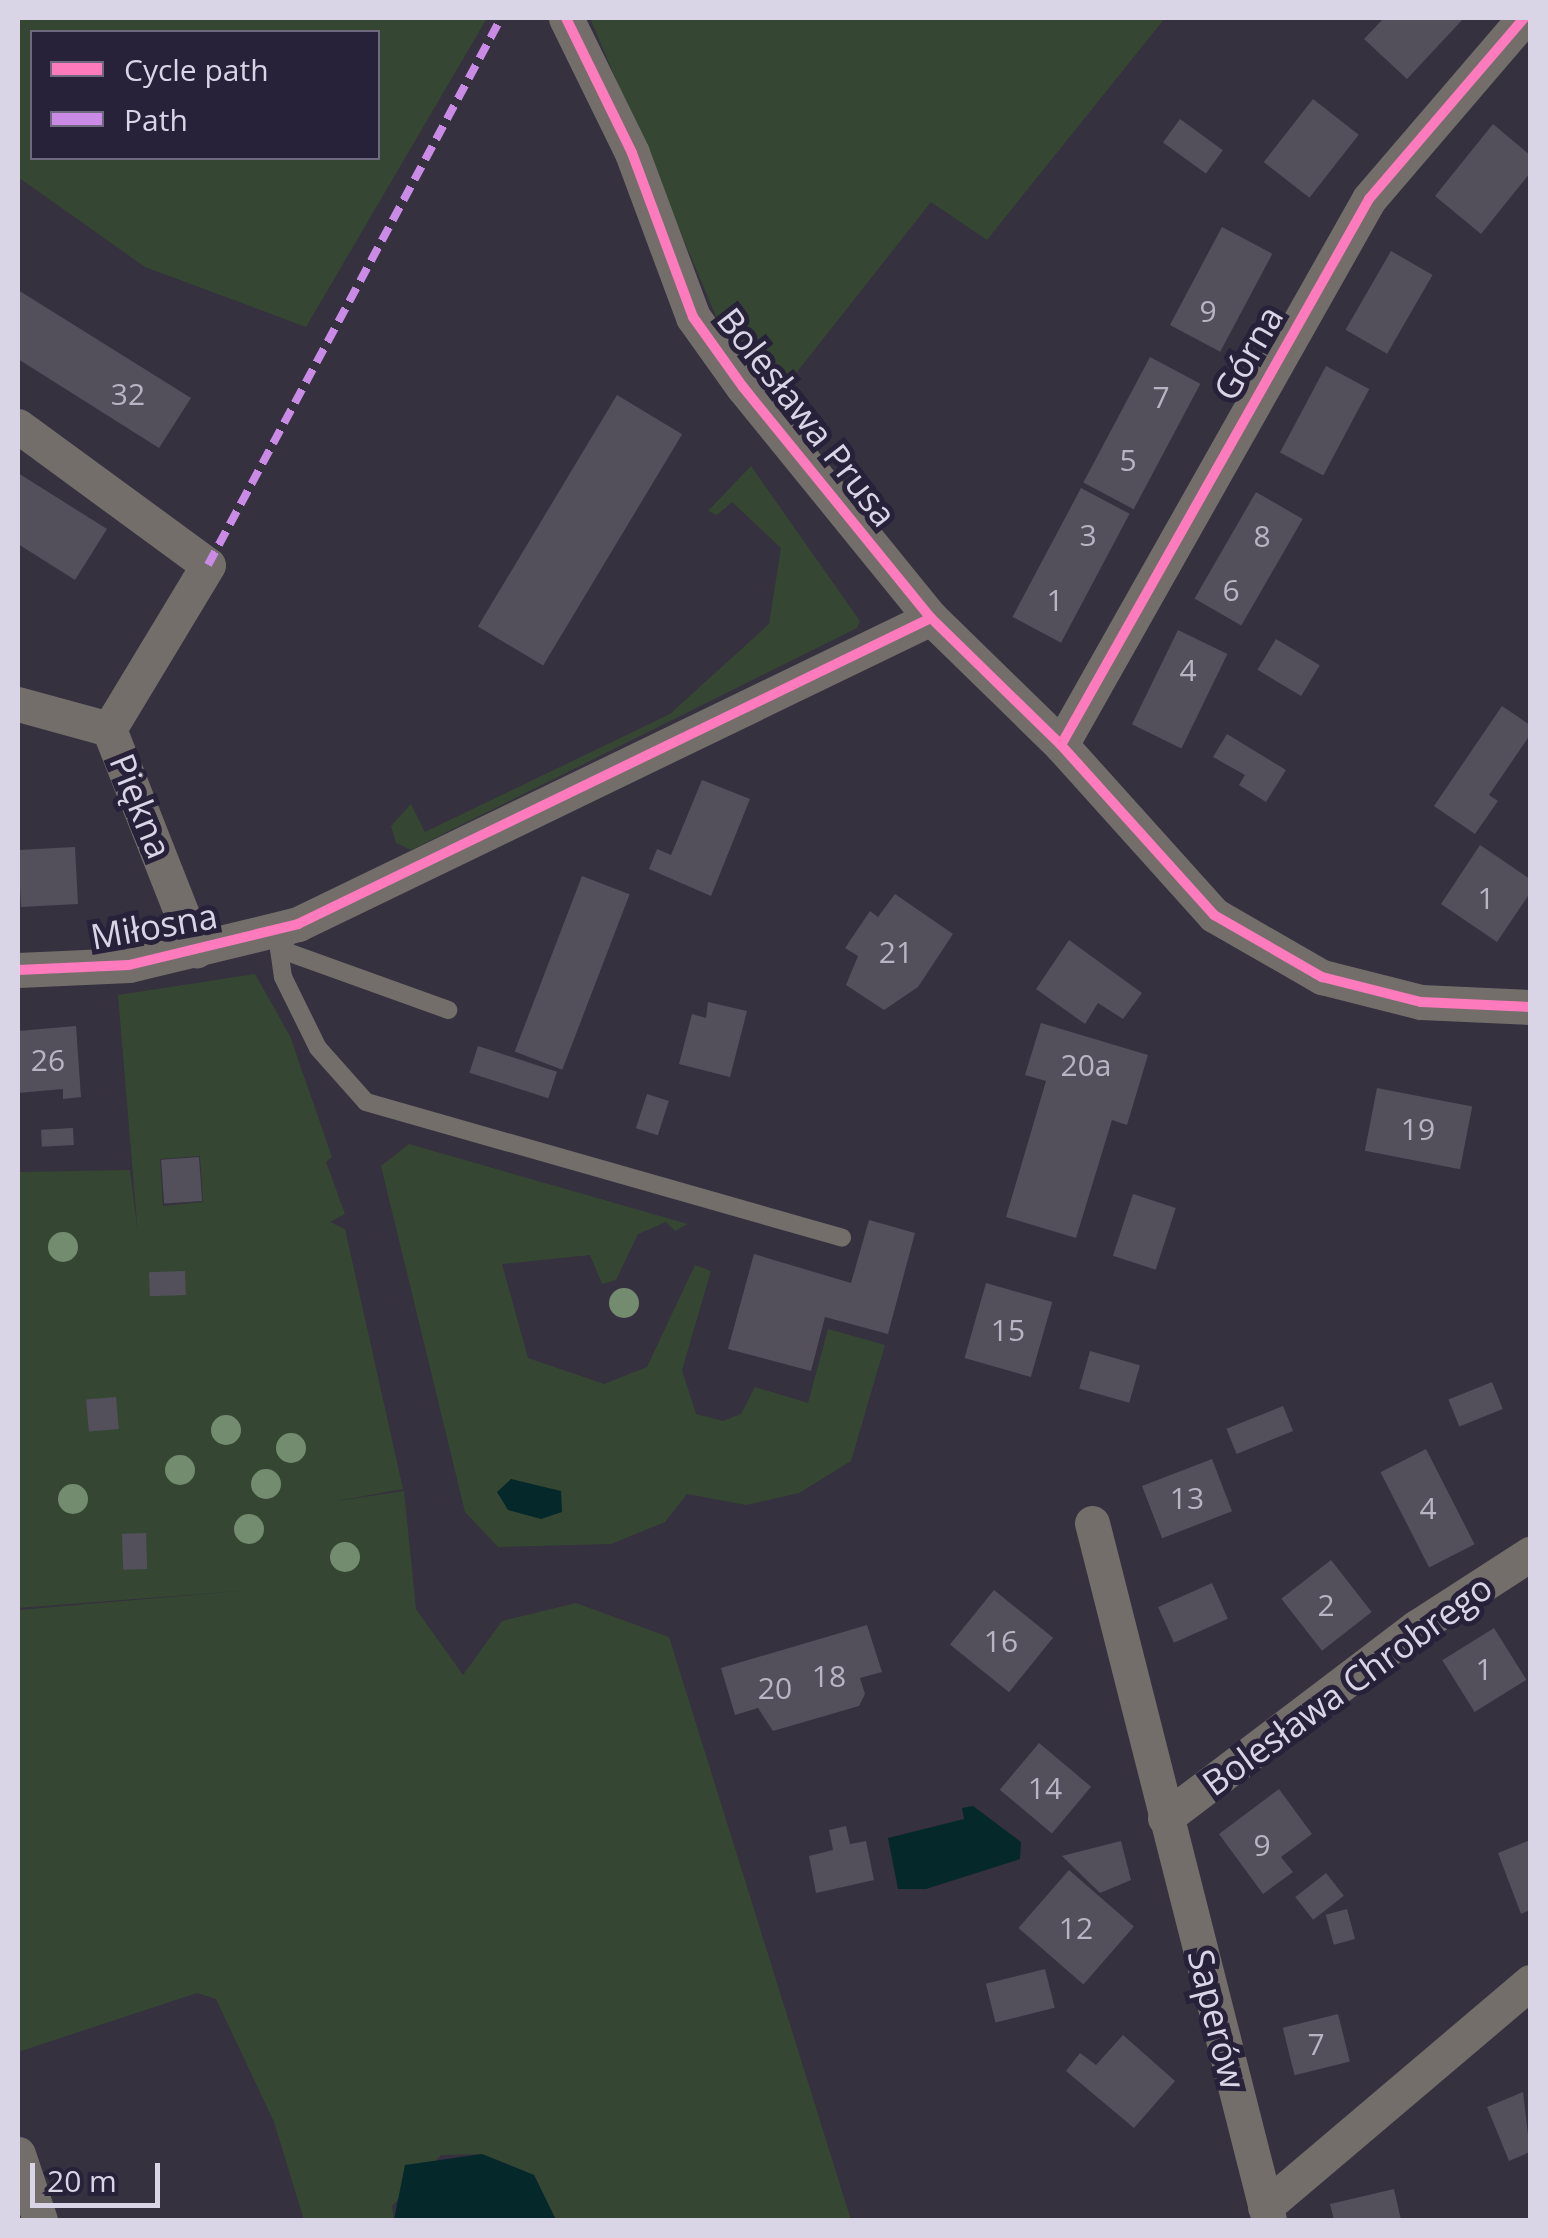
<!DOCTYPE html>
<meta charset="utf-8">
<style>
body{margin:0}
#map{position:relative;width:1548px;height:2238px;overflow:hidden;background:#35313f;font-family:"Open Sans",sans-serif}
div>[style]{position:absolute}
.green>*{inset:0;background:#354732}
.water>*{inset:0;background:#05282a}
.building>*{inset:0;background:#53505c;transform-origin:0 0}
.service>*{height:18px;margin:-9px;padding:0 9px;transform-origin:9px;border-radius:9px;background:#746e6b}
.minor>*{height:35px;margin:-17.5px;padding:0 17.5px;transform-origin:17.5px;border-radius:17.5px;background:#746e6b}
.quiet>*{height:8px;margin-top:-4px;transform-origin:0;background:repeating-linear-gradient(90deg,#ca8be6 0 15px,transparent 0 23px)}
.cycleway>*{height:10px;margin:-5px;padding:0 5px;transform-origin:5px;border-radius:5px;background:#fd7abc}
.trees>*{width:30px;height:30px;margin:-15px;border-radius:50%;background:#738c6f}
span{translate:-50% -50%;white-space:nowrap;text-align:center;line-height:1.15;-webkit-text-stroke:10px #28213a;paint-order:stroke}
.number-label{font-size:30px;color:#b8b4c4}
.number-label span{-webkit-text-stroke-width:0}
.street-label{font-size:35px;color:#d9d5e6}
.frame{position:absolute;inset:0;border:20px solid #d9d5e6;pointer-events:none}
.legend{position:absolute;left:30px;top:30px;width:350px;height:130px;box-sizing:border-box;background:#28213a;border:2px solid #6f697f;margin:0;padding:12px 18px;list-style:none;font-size:30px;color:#d9d5e6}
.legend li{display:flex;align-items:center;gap:20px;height:50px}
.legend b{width:50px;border:2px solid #6f697f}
.scale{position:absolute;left:30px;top:2163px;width:130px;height:45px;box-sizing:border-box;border:5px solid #d9d5e6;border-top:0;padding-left:12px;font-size:30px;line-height:35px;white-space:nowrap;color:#d9d5e6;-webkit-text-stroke:8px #28213a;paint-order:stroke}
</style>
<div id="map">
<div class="green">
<i style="clip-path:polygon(evenodd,18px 18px,487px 18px,306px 327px,145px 267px,18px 177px,18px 18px,378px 32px,378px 158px,32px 158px,32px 32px,378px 32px)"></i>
<i style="clip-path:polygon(590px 18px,1165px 18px,987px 240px,931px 202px,778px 396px,721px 328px)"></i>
<i style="clip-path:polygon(751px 466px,860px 621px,857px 628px,411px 850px,396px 843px,391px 826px,411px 804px,425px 832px,670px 714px,769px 624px,781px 548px,732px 502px,717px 515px,708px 511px)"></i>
<i style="clip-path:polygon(evenodd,255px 974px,290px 1036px,332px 1157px,326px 1162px,345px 1214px,330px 1222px,345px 1229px,403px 1489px,331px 1502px,404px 1491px,416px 1609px,463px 1675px,502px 1621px,576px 1603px,669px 1637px,851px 2220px,556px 2220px,534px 2175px,482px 2154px,441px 2155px,392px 2206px,394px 2220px,304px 2220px,274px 2122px,216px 1999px,197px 1993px,18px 2052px,18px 1610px,252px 1590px,18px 1608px,18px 1172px,130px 1170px,138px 1235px,118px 995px,255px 974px,200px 1156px,203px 1202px,163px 1206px,160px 1159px,200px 1156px)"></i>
<i style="clip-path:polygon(409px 1144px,688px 1224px,675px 1231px,666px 1222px,638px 1234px,616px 1280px,602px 1284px,590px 1255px,502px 1264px,528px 1358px,604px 1384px,647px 1367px,695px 1265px,711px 1271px,682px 1370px,696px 1414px,723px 1421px,741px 1414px,755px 1387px,808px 1403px,828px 1329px,885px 1345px,851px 1461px,799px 1493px,746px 1505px,687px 1494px,665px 1522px,611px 1544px,498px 1547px,465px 1512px,381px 1166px)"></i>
</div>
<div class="water">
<i style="clip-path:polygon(511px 1479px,561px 1491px,562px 1512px,541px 1519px,508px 1510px,497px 1492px)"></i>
<i style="clip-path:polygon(973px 1806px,1021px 1842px,1020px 1859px,926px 1889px,898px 1889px,888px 1838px,964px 1819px,962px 1808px)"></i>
<i style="clip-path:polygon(482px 2154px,534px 2175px,556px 2220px,394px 2220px,405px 2165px)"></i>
</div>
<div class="building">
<i style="clip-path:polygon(1384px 18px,1464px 18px,1407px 79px,1364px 39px)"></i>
<i style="left:1313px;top:99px;width:58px;height:80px;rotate:38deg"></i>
<i style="left:1180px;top:119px;width:53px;height:29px;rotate:36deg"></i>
<i style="clip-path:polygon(1493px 124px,1530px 155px,1530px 173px,1481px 234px,1435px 196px)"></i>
<i style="left:1222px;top:227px;width:57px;height:111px;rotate:28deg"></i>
<i style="left:1391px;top:251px;width:48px;height:91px;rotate:30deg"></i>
<i style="clip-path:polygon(18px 290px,191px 398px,159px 448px,18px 359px)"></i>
<i style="left:1150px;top:357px;width:57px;height:142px;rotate:28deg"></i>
<i style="left:1326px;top:366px;width:49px;height:98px;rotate:28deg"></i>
<i style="left:617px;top:395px;width:76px;height:270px;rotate:31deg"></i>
<i style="clip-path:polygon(18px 473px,107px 529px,75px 580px,18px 544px)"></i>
<i style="left:1081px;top:488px;width:55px;height:146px;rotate:28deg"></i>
<i style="left:1256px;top:492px;width:54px;height:123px;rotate:30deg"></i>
<i style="left:1178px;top:630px;width:55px;height:105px;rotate:26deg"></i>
<i style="left:1276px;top:639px;width:51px;height:36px;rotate:31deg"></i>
<i style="clip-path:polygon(1502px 706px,1530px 725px,1530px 735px,1489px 795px,1498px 801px,1475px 834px,1434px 806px)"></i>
<i style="clip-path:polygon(1227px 734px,1286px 770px,1266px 802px,1239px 785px,1245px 775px,1213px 757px)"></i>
<i style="clip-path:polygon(702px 780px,750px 799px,711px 896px,649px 869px,657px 849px,671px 855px)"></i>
<i style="clip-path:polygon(1480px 845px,1530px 879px,1530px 893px,1497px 942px,1441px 904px)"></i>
<i style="left:75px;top:847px;width:57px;height:57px;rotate:87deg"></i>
<i style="left:582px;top:876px;width:51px;height:188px;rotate:21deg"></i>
<i style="clip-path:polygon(895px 894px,953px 934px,918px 987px,884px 1010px,846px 985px,858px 956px,845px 948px,870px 911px,878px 917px)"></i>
<i style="clip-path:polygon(1069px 940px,1142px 993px,1123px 1019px,1098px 1003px,1085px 1024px,1036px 989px)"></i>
<i style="clip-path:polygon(708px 1002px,747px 1011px,730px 1077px,679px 1064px,692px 1014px,706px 1018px)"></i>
<i style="clip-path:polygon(1041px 1023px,1148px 1055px,1127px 1125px,1112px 1120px,1076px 1238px,1006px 1217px,1046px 1081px,1025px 1075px)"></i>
<i style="clip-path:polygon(76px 1026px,81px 1097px,63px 1099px,63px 1089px,18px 1093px,18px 1031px)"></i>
<i style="left:478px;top:1046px;width:83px;height:28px;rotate:18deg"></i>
<i style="left:1377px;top:1088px;width:97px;height:64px;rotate:11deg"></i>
<i style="left:647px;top:1094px;width:23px;height:36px;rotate:18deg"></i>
<i style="left:73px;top:1128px;width:17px;height:32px;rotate:87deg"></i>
<i style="left:199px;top:1157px;width:44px;height:38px;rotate:86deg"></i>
<i style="left:1133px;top:1194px;width:45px;height:65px;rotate:18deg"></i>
<i style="clip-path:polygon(869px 1220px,915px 1233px,888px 1334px,825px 1317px,811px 1371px,728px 1349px,754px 1254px,851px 1283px)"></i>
<i style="left:185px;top:1271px;width:24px;height:36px;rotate:88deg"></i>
<i style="left:986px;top:1283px;width:69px;height:78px;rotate:16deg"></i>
<i style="left:1090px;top:1351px;width:52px;height:39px;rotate:16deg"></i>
<i style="left:1492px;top:1382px;width:29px;height:47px;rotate:68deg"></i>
<i style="left:116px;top:1397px;width:32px;height:30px;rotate:85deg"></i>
<i style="left:1283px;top:1406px;width:27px;height:61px;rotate:68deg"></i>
<i style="left:1426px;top:1449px;width:107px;height:51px;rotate:63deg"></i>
<i style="left:1212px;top:1459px;width:56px;height:75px;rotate:69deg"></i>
<i style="left:146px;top:1533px;width:36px;height:24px;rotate:88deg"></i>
<i style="left:1331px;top:1560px;width:66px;height:63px;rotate:52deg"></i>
<i style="left:1212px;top:1583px;width:39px;height:59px;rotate:66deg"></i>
<i style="left:994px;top:1590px;width:76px;height:70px;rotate:39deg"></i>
<i style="clip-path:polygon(867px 1625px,882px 1672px,860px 1678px,865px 1694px,859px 1706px,773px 1731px,758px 1708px,735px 1715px,721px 1668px)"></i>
<i style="left:1494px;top:1628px;width:61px;height:61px;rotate:58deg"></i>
<i style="left:1039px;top:1743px;width:68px;height:61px;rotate:40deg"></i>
<i style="clip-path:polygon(1279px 1789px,1312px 1834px,1281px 1857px,1293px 1872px,1263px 1894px,1219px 1834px)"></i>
<i style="clip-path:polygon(846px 1826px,850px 1844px,866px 1841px,874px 1880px,816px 1893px,809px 1856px,833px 1850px,829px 1830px)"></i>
<i style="clip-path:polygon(1530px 1840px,1530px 1910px,1521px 1914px,1498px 1853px)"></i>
<i style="clip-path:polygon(1121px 1841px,1131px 1880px,1100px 1893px,1062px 1856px)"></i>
<i style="left:1069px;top:1870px;width:86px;height:77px;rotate:41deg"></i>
<i style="left:1326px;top:1873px;width:29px;height:39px;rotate:52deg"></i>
<i style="left:1347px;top:1909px;width:31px;height:22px;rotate:75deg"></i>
<i style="left:1045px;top:1969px;width:40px;height:61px;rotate:76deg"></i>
<i style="left:1338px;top:2014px;width:49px;height:57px;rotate:76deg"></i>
<i style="clip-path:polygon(1123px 2035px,1175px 2081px,1134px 2128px,1066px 2071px,1080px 2053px,1096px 2065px)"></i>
<i style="clip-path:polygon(1523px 2092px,1530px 2152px,1509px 2161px,1487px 2107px)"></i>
<i style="clip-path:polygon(1394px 2189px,1401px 2220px,1334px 2220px,1330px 2204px)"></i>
</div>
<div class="service">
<i style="left:295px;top:928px;width:26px;rotate:127deg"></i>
<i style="left:279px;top:949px;width:28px;rotate:82deg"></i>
<i style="left:283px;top:977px;width:79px;rotate:63.8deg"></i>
<i style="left:318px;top:1048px;width:72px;rotate:48.4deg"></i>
<i style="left:366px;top:1102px;width:495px;rotate:15.9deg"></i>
<i style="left:279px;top:949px;width:180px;rotate:19.8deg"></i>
</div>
<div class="minor">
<i style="left:566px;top:18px;width:150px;rotate:63.9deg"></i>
<i style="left:632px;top:153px;width:175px;rotate:69.6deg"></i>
<i style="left:693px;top:317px;width:86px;rotate:54.5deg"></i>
<i style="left:743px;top:387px;width:298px;rotate:50.9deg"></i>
<i style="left:931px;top:618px;width:182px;rotate:44.3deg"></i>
<i style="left:1061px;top:745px;width:229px;rotate:48deg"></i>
<i style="left:1214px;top:915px;width:125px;rotate:29.9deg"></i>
<i style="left:1322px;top:977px;width:102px;rotate:14.2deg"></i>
<i style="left:1421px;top:1002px;width:109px;rotate:2.6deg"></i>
<i style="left:18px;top:426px;width:235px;rotate:36.2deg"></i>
<i style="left:208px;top:565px;width:192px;rotate:121.1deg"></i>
<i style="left:109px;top:729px;width:238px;rotate:68.5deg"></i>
<i style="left:18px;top:704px;width:94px;rotate:15.4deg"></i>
<i style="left:1061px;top:745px;width:627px;rotate:-60.57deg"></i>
<i style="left:1369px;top:199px;width:238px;rotate:-49.4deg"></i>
<i style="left:18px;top:970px;width:111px;rotate:-2.6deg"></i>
<i style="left:129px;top:965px;width:174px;rotate:-13.6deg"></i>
<i style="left:298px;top:924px;width:703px;rotate:-25.8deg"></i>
<i style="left:1092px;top:1523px;width:719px;rotate:75.75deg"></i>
<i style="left:1165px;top:1818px;width:316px;rotate:-37.2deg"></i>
<i style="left:1417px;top:1627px;width:135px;rotate:-32.9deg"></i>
<i style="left:18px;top:2154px;width:70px;rotate:71.6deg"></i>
<i style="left:1265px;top:2207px;width:348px;rotate:-40.3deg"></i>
</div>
<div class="quiet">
<i style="left:208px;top:565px;width:621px;rotate:-61.82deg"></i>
</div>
<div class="cycleway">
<i style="left:566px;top:18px;width:150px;rotate:63.9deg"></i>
<i style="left:632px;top:153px;width:175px;rotate:69.6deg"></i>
<i style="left:693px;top:317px;width:86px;rotate:54.5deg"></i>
<i style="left:743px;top:387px;width:298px;rotate:50.9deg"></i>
<i style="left:931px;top:618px;width:182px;rotate:44.3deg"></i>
<i style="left:1061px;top:745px;width:229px;rotate:48deg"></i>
<i style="left:1214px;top:915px;width:125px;rotate:29.9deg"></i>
<i style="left:1322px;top:977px;width:102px;rotate:14.2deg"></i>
<i style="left:1421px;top:1002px;width:109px;rotate:2.6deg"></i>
<i style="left:1061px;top:745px;width:627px;rotate:-60.57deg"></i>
<i style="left:1369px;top:199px;width:238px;rotate:-49.4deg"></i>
<i style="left:18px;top:970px;width:111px;rotate:-2.6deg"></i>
<i style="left:129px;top:965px;width:174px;rotate:-13.6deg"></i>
<i style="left:298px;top:924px;width:703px;rotate:-25.8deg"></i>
</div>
<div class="trees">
<i style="left:63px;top:1247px"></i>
<i style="left:624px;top:1303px"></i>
<i style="left:226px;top:1430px"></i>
<i style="left:291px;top:1448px"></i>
<i style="left:180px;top:1470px"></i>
<i style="left:266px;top:1484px"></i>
<i style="left:73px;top:1499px"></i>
<i style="left:249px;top:1529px"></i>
<i style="left:345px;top:1557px"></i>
</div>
<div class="number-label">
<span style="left:1208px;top:311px">9</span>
<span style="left:128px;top:394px">32</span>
<span style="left:1161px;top:397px">7</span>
<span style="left:1128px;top:460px">5</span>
<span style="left:1088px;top:535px">3</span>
<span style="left:1262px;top:536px">8</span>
<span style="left:1231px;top:590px">6</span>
<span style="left:1055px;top:600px">1</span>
<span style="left:1188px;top:670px">4</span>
<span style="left:1486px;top:898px">1</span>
<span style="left:896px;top:952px">21</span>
<span style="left:48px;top:1060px">26</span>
<span style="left:1086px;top:1065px">20a</span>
<span style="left:1418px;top:1129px">19</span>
<span style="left:1008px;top:1330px">15</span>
<span style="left:1187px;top:1498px">13</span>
<span style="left:1428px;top:1508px">4</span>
<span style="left:1326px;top:1605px">2</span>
<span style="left:1001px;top:1641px">16</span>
<span style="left:1484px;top:1669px">1</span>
<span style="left:829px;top:1676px">18</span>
<span style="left:775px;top:1688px">20</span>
<span style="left:1045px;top:1788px">14</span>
<span style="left:1262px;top:1845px">9</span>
<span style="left:1076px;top:1928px">12</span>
<span style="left:1316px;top:2044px">7</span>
</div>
<div class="street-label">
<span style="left:1248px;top:353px;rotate:-60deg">Górna</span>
<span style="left:807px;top:417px;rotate:52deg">Bolesława Prusa</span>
<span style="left:141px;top:806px;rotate:68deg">Piękna</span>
<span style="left:154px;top:926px;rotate:-10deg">Miłosna</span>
<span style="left:1347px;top:1685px;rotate:-36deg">Bolesława Chrobrego</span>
<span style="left:1217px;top:2019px;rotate:76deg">Saperów</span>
</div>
<div class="frame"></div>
<ul class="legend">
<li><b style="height:12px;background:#fd7abc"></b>Cycle path</li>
<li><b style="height:12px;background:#ca8be6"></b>Path</li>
</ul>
<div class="scale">20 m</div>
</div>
